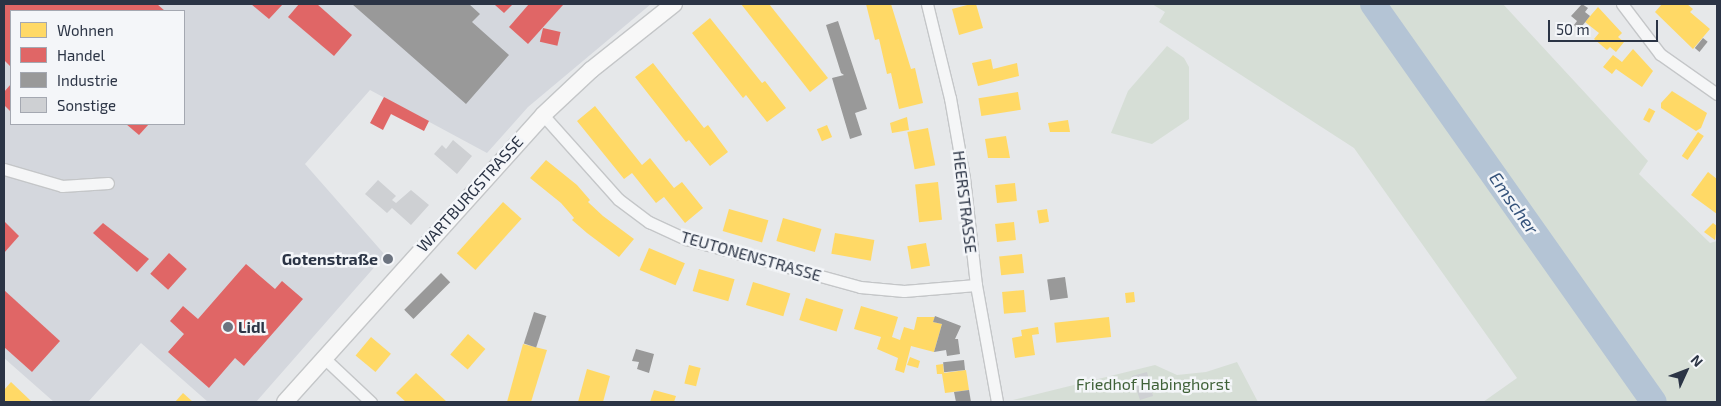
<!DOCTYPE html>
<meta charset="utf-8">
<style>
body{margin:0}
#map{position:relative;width:1721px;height:406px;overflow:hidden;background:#e6e8ea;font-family:"Exo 2",sans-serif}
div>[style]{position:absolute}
.built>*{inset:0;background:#d4d7dd}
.green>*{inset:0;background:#d6ded6}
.homes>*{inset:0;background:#ffd966;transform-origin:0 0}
.shops>*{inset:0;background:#e06666;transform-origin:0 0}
.industry>*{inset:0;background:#999;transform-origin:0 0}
.river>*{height:26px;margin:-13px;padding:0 13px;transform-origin:13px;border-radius:13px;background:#b4c4d5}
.building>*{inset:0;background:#ced0d3}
.roads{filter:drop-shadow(1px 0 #c4c6c8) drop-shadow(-1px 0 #c4c6c8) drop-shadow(0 1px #c4c6c8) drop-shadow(0 -1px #c4c6c8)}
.minor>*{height:11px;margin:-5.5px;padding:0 5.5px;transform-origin:5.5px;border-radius:5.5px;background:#f5f6f7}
.secondary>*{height:16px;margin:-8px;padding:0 8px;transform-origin:8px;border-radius:8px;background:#f8f8f8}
.dots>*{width:14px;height:14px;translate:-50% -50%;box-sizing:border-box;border:2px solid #f4f6f9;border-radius:50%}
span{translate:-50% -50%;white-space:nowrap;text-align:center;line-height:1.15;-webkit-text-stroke:5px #f4f6f9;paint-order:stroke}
.street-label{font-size:16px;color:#2b3445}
.poi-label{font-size:16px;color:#2b3445;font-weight:700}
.right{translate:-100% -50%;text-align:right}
.left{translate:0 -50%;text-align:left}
.park-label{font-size:16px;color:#3f6138}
.water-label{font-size:18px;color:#34527a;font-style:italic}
.frame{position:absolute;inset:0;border:5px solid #2b3445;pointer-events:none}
.legend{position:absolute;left:10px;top:10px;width:175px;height:115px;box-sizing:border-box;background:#f4f6f9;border:1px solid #a4a8b1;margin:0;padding:6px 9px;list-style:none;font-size:15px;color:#2b3445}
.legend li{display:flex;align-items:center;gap:10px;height:25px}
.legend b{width:25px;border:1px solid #a4a8b1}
.north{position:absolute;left:1661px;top:346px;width:50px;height:50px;-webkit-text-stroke:4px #f4f6f9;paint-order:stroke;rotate:47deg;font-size:14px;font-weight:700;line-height:20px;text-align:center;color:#2b3445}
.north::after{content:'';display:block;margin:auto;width:18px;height:22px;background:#2b3445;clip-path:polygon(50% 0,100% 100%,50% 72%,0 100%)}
.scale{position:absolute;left:1548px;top:20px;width:110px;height:22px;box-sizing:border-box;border:2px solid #2b3445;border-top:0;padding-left:6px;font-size:15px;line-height:18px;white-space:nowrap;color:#2b3445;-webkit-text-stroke:4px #f4f6f9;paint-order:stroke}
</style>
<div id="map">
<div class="built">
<i style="clip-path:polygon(evenodd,4px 4px,651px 4px,528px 107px,487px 153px,370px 90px,305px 164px,385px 255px,256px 402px,208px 402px,141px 343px,88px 402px,54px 402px,4px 358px,4px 4px,11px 11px,184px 11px,184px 124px,11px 124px,11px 11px)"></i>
</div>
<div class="green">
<i style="clip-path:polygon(1152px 4px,1503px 4px,1648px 161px,1639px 174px,1710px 243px,1717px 241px,1717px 402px,1483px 402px,1517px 378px,1354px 148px,1159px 22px,1165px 12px)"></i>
<i style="clip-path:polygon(1167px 46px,1184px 58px,1189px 67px,1189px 119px,1152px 144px,1111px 133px,1128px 91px)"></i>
<i style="clip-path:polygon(1237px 362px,1258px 402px,1013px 400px,1155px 365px,1177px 375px,1206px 372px)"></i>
</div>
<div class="homes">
<i style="clip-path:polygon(741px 4px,769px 4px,828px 78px,810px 92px)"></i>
<i style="clip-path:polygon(866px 4px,891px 4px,911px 69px,915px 68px,923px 103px,899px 109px,891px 73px,887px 74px,879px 39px,875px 40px)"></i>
<i style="clip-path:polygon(971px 4px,976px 4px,983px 28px,959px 35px,952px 9px)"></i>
<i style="clip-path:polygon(1662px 4px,1687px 4px,1693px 9px,1690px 12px,1710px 29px,1693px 49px,1655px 12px)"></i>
<i style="clip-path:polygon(1598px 7px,1622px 33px,1618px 37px,1624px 42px,1616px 52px,1610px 47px,1607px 50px,1594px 39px,1599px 33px,1585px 22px)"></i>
<i style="clip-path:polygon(710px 18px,762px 83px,765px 81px,786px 108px,767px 122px,746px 95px,743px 98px,692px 33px)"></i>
<i style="clip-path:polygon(1633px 49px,1653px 71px,1642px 87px,1616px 69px,1612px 74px,1603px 67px,1613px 55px,1622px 62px)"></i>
<i style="clip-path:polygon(991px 59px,993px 69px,1017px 63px,1019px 76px,978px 86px,972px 63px)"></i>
<i style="clip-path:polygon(653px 63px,704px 128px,708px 125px,728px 152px,710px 166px,689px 140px,686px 142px,635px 77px)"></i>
<i style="clip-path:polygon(1672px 91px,1707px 113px,1701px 128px,1696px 131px,1661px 108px,1661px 103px)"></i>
<i style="left:1018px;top:92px;width:18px;height:40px;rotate:81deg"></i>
<i style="clip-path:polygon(595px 106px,642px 165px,650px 158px,674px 188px,682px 182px,703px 208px,685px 223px,664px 197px,656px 203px,632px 173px,624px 179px,577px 121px)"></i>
<i style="left:1649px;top:108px;width:7px;height:13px;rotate:27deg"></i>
<i style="clip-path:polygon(907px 117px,909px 130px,892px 133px,890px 123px)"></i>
<i style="clip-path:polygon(1068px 120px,1070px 132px,1050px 132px,1048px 123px)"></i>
<i style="left:827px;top:125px;width:13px;height:11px;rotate:67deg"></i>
<i style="left:928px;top:128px;width:38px;height:21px;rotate:79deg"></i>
<i style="left:1698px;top:132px;width:7px;height:29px;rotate:34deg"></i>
<i style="clip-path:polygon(1006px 136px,1010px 158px,988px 158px,985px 139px)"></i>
<i style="clip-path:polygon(546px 160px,577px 185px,590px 200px,588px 202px,603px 216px,634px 239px,619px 257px,587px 233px,572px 220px,574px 218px,561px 203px,530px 178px)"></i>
<i style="clip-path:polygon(1708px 172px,1717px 179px,1717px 214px,1691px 195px)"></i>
<i style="left:938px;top:182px;width:38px;height:23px;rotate:84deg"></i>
<i style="left:1015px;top:183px;width:18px;height:20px;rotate:84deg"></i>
<i style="left:503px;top:202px;width:25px;height:69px;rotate:42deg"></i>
<i style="left:729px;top:209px;width:41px;height:23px;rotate:16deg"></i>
<i style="left:1047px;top:209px;width:13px;height:10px;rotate:81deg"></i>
<i style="left:783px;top:218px;width:40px;height:24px;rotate:16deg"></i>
<i style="left:1014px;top:222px;width:18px;height:19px;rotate:84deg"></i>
<i style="clip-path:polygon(1713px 223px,1717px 226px,1715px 240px,1704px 232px)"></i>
<i style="left:835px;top:233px;width:40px;height:21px;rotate:10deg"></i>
<i style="left:926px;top:243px;width:23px;height:19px;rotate:80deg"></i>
<i style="left:649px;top:248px;width:39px;height:24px;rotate:23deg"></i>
<i style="left:1022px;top:254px;width:19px;height:23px;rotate:84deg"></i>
<i style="left:699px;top:269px;width:37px;height:23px;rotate:16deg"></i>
<i style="left:753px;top:282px;width:39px;height:24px;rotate:17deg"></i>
<i style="left:1024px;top:290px;width:22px;height:22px;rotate:85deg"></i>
<i style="left:1134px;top:292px;width:10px;height:9px;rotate:84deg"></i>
<i style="left:806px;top:298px;width:39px;height:23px;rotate:17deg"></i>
<i style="clip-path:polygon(861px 306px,898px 317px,892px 337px,900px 340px,904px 327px,914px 330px,917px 317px,935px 317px,933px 322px,942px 324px,934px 352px,911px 346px,904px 373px,895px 370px,898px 358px,877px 349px,881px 337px,854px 329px)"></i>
<i style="left:1109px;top:317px;width:20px;height:55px;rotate:84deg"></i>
<i style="clip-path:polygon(1038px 327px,1039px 334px,1032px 335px,1035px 355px,1015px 358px,1012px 338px,1022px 336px,1021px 330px)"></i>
<i style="left:468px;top:334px;width:23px;height:27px;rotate:41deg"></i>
<i style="left:371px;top:337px;width:26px;height:24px;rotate:40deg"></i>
<i style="clip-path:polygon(523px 344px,547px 350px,531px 402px,507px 402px)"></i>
<i style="clip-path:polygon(910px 357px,920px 361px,918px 368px,907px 365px)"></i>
<i style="clip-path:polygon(943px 364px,944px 373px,966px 370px,969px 390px,945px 393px,942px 374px,937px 374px,936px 365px)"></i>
<i style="left:689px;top:365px;width:12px;height:19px;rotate:14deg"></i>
<i style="clip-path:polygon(587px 369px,610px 376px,603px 402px,578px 402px)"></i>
<i style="clip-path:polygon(416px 373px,447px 402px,406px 402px,396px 393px)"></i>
<i style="clip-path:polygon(11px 382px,31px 401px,30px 402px,4px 402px,4px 390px)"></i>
<i style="clip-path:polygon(654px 390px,676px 396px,674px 402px,650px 402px)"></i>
<i style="clip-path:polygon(183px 393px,193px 402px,175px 402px)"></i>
</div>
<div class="shops">
<i style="clip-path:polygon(4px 4px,157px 4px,165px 11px,11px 11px,11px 67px,4px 60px)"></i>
<i style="clip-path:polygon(251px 4px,283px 4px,269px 19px)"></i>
<i style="clip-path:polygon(299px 4px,317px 4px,352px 35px,334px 56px,288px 17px)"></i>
<i style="clip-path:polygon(513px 4px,504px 13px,495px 5px,496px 4px)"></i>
<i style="clip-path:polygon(529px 4px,563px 5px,528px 44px,509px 27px)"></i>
<i style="left:543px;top:28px;width:18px;height:14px;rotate:13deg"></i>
<i style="clip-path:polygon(11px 84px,11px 112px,4px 105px,4px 92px)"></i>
<i style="clip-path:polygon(384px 97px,429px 121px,424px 131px,391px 114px,383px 130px,370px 123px)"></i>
<i style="clip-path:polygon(126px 124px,149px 124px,139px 135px)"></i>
<i style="clip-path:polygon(4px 221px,19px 236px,4px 253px)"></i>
<i style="clip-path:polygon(103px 223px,149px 259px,137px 272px,93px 233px)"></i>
<i style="left:169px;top:253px;width:24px;height:28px;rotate:42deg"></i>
<i style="clip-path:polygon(246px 264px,275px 289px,282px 281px,303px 299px,244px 366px,235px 358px,209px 388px,168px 352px,184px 334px,170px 321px,183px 306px,198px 319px)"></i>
<i style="clip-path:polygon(4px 290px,60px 341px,32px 372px,4px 347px)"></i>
</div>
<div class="industry">
<i style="clip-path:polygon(352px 4px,469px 4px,480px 14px,472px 22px,509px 55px,466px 104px)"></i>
<i style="clip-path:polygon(1582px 4px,1588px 8px,1585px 12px,1590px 16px,1579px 30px,1574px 25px,1577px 21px,1571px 16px)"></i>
<i style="clip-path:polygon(838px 21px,867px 109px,855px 113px,862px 135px,850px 139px,832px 78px,844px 75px,841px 73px,826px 25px)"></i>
<i style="left:1703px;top:38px;width:6px;height:13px;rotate:39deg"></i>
<i style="left:441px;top:273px;width:13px;height:52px;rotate:45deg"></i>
<i style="left:1065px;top:277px;width:21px;height:18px;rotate:82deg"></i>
<i style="left:534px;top:312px;width:13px;height:33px;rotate:18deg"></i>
<i style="clip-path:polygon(935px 316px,961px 326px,955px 339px,958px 339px,960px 354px,947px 356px,946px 350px,934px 352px,942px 324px,933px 322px)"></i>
<i style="clip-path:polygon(636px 349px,654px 354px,649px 373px,637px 369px,639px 362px,632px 361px)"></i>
<i style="left:964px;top:360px;width:10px;height:21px;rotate:84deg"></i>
<i style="clip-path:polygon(969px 390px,971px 402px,956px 402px,954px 392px)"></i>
</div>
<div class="river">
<i style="left:1373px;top:4px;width:487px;rotate:54.8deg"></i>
</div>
<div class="building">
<i style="clip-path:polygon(453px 140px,472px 156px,457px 174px,434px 154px,442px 145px,446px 149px)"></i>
<i style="clip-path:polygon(378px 180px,396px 196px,392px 200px,396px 203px,411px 190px,429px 205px,411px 225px,392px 208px,387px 213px,365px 194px)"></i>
<i style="clip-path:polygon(1147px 372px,1153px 396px,1140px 400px,1132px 376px)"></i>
</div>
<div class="roads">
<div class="minor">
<i style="left:927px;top:4px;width:97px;rotate:76.3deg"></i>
<i style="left:950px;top:98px;width:81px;rotate:80.1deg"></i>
<i style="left:964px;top:178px;width:108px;rotate:83.6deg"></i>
<i style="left:976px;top:285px;width:119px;rotate:79.8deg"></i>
<i style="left:1622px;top:4px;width:63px;rotate:52.8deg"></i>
<i style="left:1660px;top:54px;width:70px;rotate:35.1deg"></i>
<i style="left:543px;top:115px;width:113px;rotate:48.2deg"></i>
<i style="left:618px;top:199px;width:39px;rotate:37deg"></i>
<i style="left:649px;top:222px;width:41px;rotate:24.7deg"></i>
<i style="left:686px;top:239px;width:180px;rotate:15.4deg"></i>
<i style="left:860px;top:287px;width:44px;rotate:5.2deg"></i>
<i style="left:904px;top:291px;width:72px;rotate:-4.8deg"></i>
<i style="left:4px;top:169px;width:60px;rotate:16.3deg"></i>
<i style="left:62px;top:186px;width:46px;rotate:-3.7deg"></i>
<i style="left:323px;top:357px;width:66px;rotate:43.2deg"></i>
</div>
<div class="secondary">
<i style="left:285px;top:402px;width:386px;rotate:-48deg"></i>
<i style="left:543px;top:115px;width:66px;rotate:-43.2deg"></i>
<i style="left:591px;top:70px;width:106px;rotate:-38.5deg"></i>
</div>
</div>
<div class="dots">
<i style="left:388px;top:259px;background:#6c737f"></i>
<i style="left:228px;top:327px;background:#6c737f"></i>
</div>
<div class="street-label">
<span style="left:470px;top:194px;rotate:-48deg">WARTBURGSTRASSE</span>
<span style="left:965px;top:202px;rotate:83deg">HEERSTRASSE</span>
<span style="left:751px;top:256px;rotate:16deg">TEUTONENSTRASSE</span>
</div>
<div class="poi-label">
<span class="right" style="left:378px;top:259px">Gotenstraße</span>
<span class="left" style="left:238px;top:327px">Lidl</span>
</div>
<div class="park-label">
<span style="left:1153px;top:384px">Friedhof Habinghorst</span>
</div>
<div class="water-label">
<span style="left:1514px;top:203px;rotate:55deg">Emscher</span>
</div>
<div class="frame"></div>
<ul class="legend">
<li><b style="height:14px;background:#ffd966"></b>Wohnen</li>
<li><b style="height:14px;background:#e06666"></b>Handel</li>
<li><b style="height:14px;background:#999"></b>Industrie</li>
<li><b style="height:14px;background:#ced0d3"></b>Sonstige</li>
</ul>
<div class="north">N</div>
<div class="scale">50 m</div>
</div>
